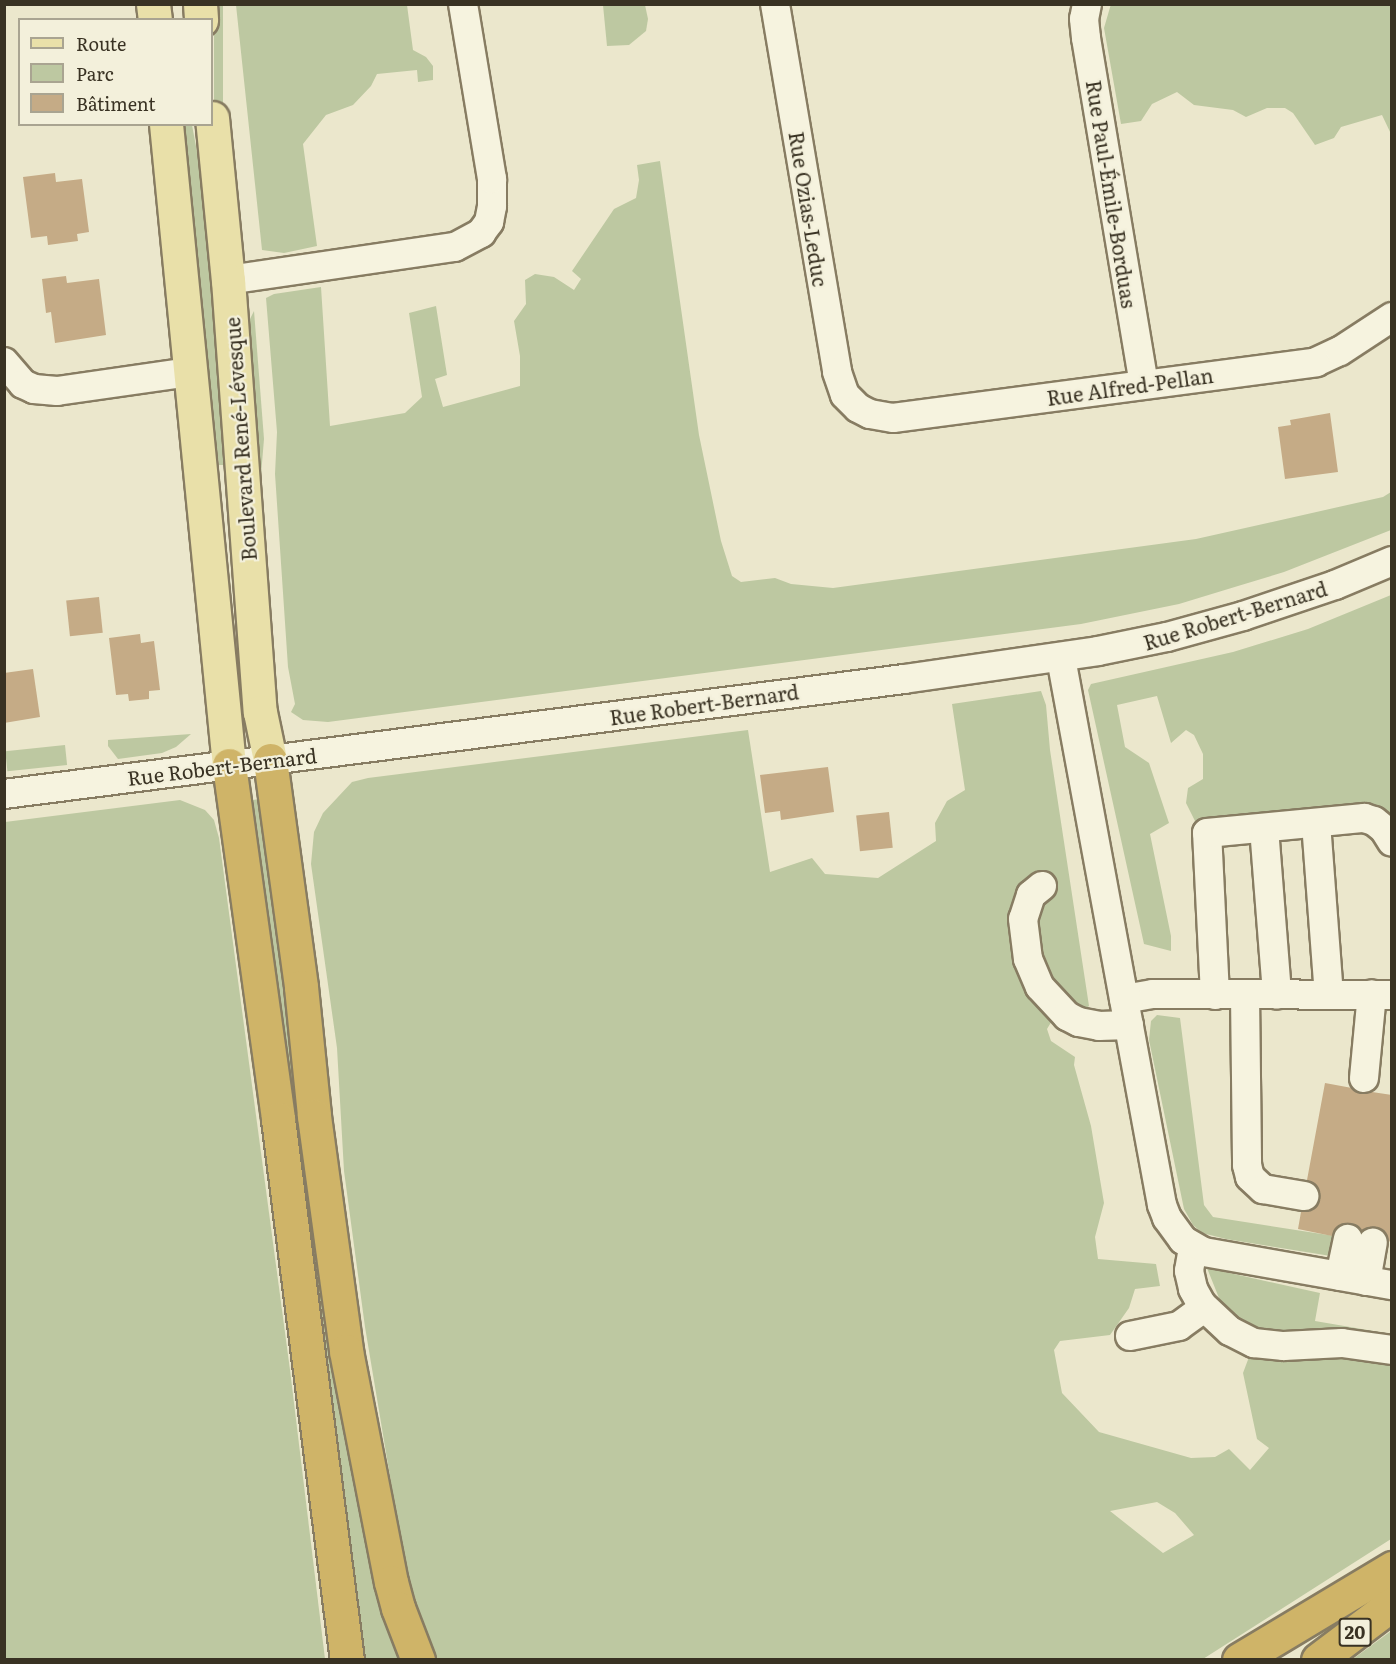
<!DOCTYPE html>
<meta charset="utf-8">
<style>
body{margin:0}
#map{position:relative;width:1396px;height:1664px;overflow:hidden;background:#ebe7cc;font-family:Literata,serif}
div>[style]{position:absolute}
.green>*{inset:0;background:#bdc8a1;transform-origin:0 0}
.building>*{inset:0;background:#c5ab86;transform-origin:0 0}
.roads{filter:drop-shadow(2px 0 #877c62) drop-shadow(-2px 0 #877c62) drop-shadow(0 2px #877c62) drop-shadow(0 -2px #877c62)}
.minor>*{height:28px;margin:-14px;padding:0 14px;transform-origin:14px;border-radius:14px;background:#f6f3df}
.major>*{height:33px;margin:-16.5px;padding:0 16.5px;transform-origin:16.5px;border-radius:16.5px;background:#e9e0a9}
.highway>*{height:33px;margin:-16.5px;padding:0 16.5px;transform-origin:16.5px;border-radius:16.5px;background:#cfb468}
span{translate:-50% -50%;white-space:nowrap;text-align:center;line-height:1.15;-webkit-text-stroke:4.5px #f3f0db;paint-order:stroke}
.shield-label span{padding:2px 4px;background:#f3f0db;border:2px solid;border-radius:4px;-webkit-text-stroke-width:0}
.shield-label{font-size:18px;color:#393223;font-weight:700}
.street-label{font-size:20px;color:#393223}
.frame{position:absolute;inset:0;border:6px solid #393223;pointer-events:none}
.legend{position:absolute;left:18px;top:18px;width:195px;height:108px;box-sizing:border-box;background:#f3f0db;border:2px solid #a9a491;margin:0;padding:8px 10px;list-style:none;font-size:18px;color:#393223}
.legend li{display:flex;align-items:center;gap:12px;height:30px}
.legend b{width:30px;border:2px solid #a9a491}
</style>
<div id="map">
<div class="green">
<i style="clip-path:polygon(1111px 4px,1391px 5px,1391px 134px,1382px 115px,1341px 127px,1334px 138px,1315px 145px,1293px 113px,1285px 108px,1267px 108px,1246px 117px,1233px 110px,1194px 105px,1177px 92px,1152px 104px,1141px 121px,1121px 124px,1104px 28px)"></i>
<i style="left:214px;top:5px;width:9px;height:221px"></i>
<i style="clip-path:polygon(236px 5px,407px 5px,413px 50px,426px 57px,433px 66px,433px 80px,418px 82px,417px 70px,377px 74px,371px 86px,353px 105px,326px 115px,303px 144px,317px 246px,284px 253px,262px 250px)"></i>
<i style="clip-path:polygon(603px 5px,645px 5px,648px 19px,646px 31px,629px 45px,607px 46px)"></i>
<i style="clip-path:polygon(181px 125px,192px 125px,201px 173px,225px 465px,219px 465px,203px 362px)"></i>
<i style="clip-path:polygon(660px 161px,699px 435px,721px 541px,732px 576px,741px 582px,775px 578px,791px 584px,833px 588px,1196px 539px,1383px 497px,1391px 492px,1391px 530px,1284px 572px,1238px 586px,1179px 604px,1081px 624px,328px 722px,303px 720px,291px 712px,295px 704px,288px 667px,275px 474px,277px 432px,266px 298px,274px 294px,321px 287px,330px 426px,405px 413px,422px 397px,409px 313px,436px 306px,447px 375px,435px 379px,443px 407px,520px 386px,520px 356px,514px 321px,526px 304px,525px 280px,535px 274px,554px 277px,574px 290px,581px 279px,572px 271px,614px 209px,636px 198px,639px 180px,637px 165px)"></i>
<i style="clip-path:polygon(254px 311px,264px 439px,261px 475px,257px 477px,248px 340px,249px 321px)"></i>
<i style="clip-path:polygon(1391px 595px,1391px 825px,1361px 809px,1261px 812px,1195px 821px,1186px 803px,1188px 788px,1203px 779px,1203px 754px,1194px 735px,1186px 730px,1171px 743px,1157px 696px,1117px 705px,1125px 747px,1149px 763px,1169px 823px,1150px 834px,1171px 936px,1171px 951px,1144px 944px,1088px 690px,1091px 684px,1233px 652px,1308px 629px)"></i>
<i style="clip-path:polygon(evenodd,1041px 691px,1046px 705px,1050px 750px,1089px 1006px,1080px 1013px,1053px 1019px,1047px 1029px,1051px 1041px,1075px 1057px,1074px 1065px,1091px 1126px,1104px 1203px,1095px 1237px,1098px 1259px,1156px 1264px,1160px 1286px,1135px 1289px,1129px 1308px,1110px 1335px,1060px 1341px,1054px 1350px,1062px 1393px,1099px 1432px,1191px 1458px,1215px 1457px,1229px 1449px,1250px 1470px,1269px 1448px,1257px 1439px,1243px 1373px,1249px 1357px,1282px 1351px,1221px 1303px,1207px 1268px,1320px 1293px,1315px 1321px,1391px 1334px,1391px 1539px,1203px 1659px,437px 1659px,428px 1640px,407px 1578px,365px 1327px,344px 1171px,337px 1048px,311px 864px,314px 832px,323px 813px,352px 782px,368px 778px,748px 730px,770px 872px,812px 858px,825px 874px,878px 878px,936px 841px,935px 823px,947px 801px,965px 790px,952px 704px,1041px 691px,1157px 1502px,1175px 1513px,1194px 1535px,1163px 1553px,1110px 1511px,1157px 1502px)"></i>
<i style="clip-path:polygon(191px 734px,176px 747px,162px 753px,118px 759px,108px 746px,108px 740px)"></i>
<i style="left:65px;top:745px;width:20px;height:60px;rotate:84deg"></i>
<i style="clip-path:polygon(260px 799px,403px 1659px,358px 1659px,256px 857px,253px 800px)"></i>
<i style="clip-path:polygon(180px 800px,205px 810px,214px 820px,219px 838px,290px 1370px,325px 1659px,5px 1659px,5px 822px)"></i>
<i style="clip-path:polygon(1157px 1015px,1180px 1018px,1204px 1205px,1213px 1217px,1341px 1237px,1337px 1257px,1226px 1239px,1202px 1233px,1193px 1225px,1184px 1209px,1149px 1040px,1151px 1021px)"></i>
<i style="clip-path:polygon(1391px 1631px,1391px 1659px,1353px 1659px)"></i>
</div>
<div class="building">
<i style="clip-path:polygon(55px 173px,56px 182px,82px 179px,89px 232px,77px 234px,78px 241px,48px 245px,47px 236px,31px 238px,23px 177px)"></i>
<i style="clip-path:polygon(66px 276px,67px 283px,99px 279px,106px 335px,55px 343px,51px 312px,46px 313px,42px 279px)"></i>
<i style="clip-path:polygon(1330px 413px,1338px 472px,1285px 479px,1278px 427px,1291px 425px,1290px 420px)"></i>
<i style="left:99px;top:597px;width:36px;height:33px;rotate:84deg"></i>
<i style="clip-path:polygon(140px 634px,141px 643px,154px 641px,160px 690px,149px 691px,149px 699px,129px 701px,128px 694px,116px 695px,109px 638px)"></i>
<i style="clip-path:polygon(33px 669px,40px 717px,4px 723px,4px 673px)"></i>
<i style="clip-path:polygon(828px 767px,834px 812px,781px 820px,780px 811px,765px 813px,760px 775px)"></i>
<i style="left:889px;top:812px;width:36px;height:33px;rotate:84deg"></i>
<i style="clip-path:polygon(1325px 1083px,1352px 1088px,1362px 1094px,1372px 1092px,1392px 1095px,1392px 1246px,1384px 1231px,1375px 1227px,1362px 1231px,1352px 1223px,1344px 1223px,1336px 1228px,1332px 1236px,1298px 1229px,1301px 1212px,1310px 1211px,1320px 1199px,1319px 1190px,1307px 1180px)"></i>
</div>
<div class="roads">
<div class="minor">
<i style="left:775px;top:4px;width:373px;rotate:80.4deg"></i>
<i style="left:837px;top:372px;width:24px;rotate:71deg"></i>
<i style="left:845px;top:395px;width:18px;rotate:45deg"></i>
<i style="left:858px;top:408px;width:13px;rotate:27deg"></i>
<i style="left:870px;top:414px;width:23px;rotate:10deg"></i>
<i style="left:893px;top:418px;width:427px;rotate:-7.5deg"></i>
<i style="left:1316px;top:362px;width:26px;rotate:-25deg"></i>
<i style="left:1340px;top:351px;width:62px;rotate:-33.2deg"></i>
<i style="left:1087px;top:4px;width:15px;rotate:101deg"></i>
<i style="left:1084px;top:19px;width:19px;rotate:84deg"></i>
<i style="left:1086px;top:38px;width:350px;rotate:80.5deg"></i>
<i style="left:228px;top:280px;width:229px;rotate:-8.3deg"></i>
<i style="left:455px;top:247px;width:30px;rotate:-28deg"></i>
<i style="left:481px;top:233px;width:14px;rotate:-54deg"></i>
<i style="left:489px;top:222px;width:16px;rotate:-79deg"></i>
<i style="left:492px;top:206px;width:27px;rotate:-90deg"></i>
<i style="left:492px;top:179px;width:177px;rotate:-99.4deg"></i>
<i style="left:4px;top:362px;width:29px;rotate:49deg"></i>
<i style="left:23px;top:384px;width:12px;rotate:24deg"></i>
<i style="left:34px;top:389px;width:23px;rotate:5deg"></i>
<i style="left:57px;top:391px;width:133px;rotate:-8.2deg"></i>
<i style="left:1061px;top:658px;width:556px;rotate:79.54deg"></i>
<i style="left:1162px;top:1205px;width:14px;rotate:69deg"></i>
<i style="left:1167px;top:1218px;width:27px;rotate:54deg"></i>
<i style="left:1183px;top:1240px;width:24px;rotate:30deg"></i>
<i style="left:1204px;top:1252px;width:191px;rotate:10deg"></i>
<i style="left:4px;top:794px;width:907px;rotate:-7.28deg"></i>
<i style="left:904px;top:679px;width:196px;rotate:-8.2deg"></i>
<i style="left:1098px;top:651px;width:70px;rotate:-11.5deg"></i>
<i style="left:1167px;top:637px;width:79px;rotate:-15.4deg"></i>
<i style="left:1243px;top:616px;width:97px;rotate:-18.6deg"></i>
<i style="left:1335px;top:585px;width:62px;rotate:-22.8deg"></i>
<i style="left:1316px;top:823px;width:171px;rotate:85.7deg"></i>
<i style="left:1264px;top:828px;width:167px;rotate:85.5deg"></i>
<i style="left:1042px;top:886px;width:14px;rotate:141deg"></i>
<i style="left:1031px;top:895px;width:25px;rotate:108deg"></i>
<i style="left:1023px;top:919px;width:40px;rotate:82.9deg"></i>
<i style="left:1028px;top:959px;width:30px;rotate:67deg"></i>
<i style="left:1040px;top:987px;width:40px;rotate:47deg"></i>
<i style="left:1067px;top:1016px;width:13px;rotate:27deg"></i>
<i style="left:1079px;top:1022px;width:20px;rotate:11deg"></i>
<i style="left:1099px;top:1026px;width:30px;rotate:-2deg"></i>
<i style="left:1215px;top:995px;width:162px;rotate:-92.8deg"></i>
<i style="left:1207px;top:833px;width:158px;rotate:-5.5deg"></i>
<i style="left:1364px;top:818px;width:10px;rotate:17deg"></i>
<i style="left:1374px;top:821px;width:13px;rotate:39deg"></i>
<i style="left:1384px;top:829px;width:15px;rotate:58deg"></i>
<i style="left:1245px;top:995px;width:170px;rotate:89.3deg"></i>
<i style="left:1247px;top:1165px;width:12px;rotate:76deg"></i>
<i style="left:1250px;top:1177px;width:18px;rotate:43deg"></i>
<i style="left:1263px;top:1189px;width:42px;rotate:9.7deg"></i>
<i style="left:1124px;top:999px;width:29px;rotate:-10deg"></i>
<i style="left:1153px;top:994px;width:239px;rotate:0.2deg"></i>
<i style="left:1364px;top:1078px;width:84px;rotate:-84.6deg"></i>
<i style="left:1193px;top:1248px;width:23px;rotate:100deg"></i>
<i style="left:1189px;top:1271px;width:18px;rotate:77deg"></i>
<i style="left:1193px;top:1289px;width:18px;rotate:61deg"></i>
<i style="left:1202px;top:1305px;width:38px;rotate:43deg"></i>
<i style="left:1230px;top:1331px;width:27px;rotate:27deg"></i>
<i style="left:1254px;top:1343px;width:30px;rotate:6deg"></i>
<i style="left:1284px;top:1346px;width:58px;rotate:-3deg"></i>
<i style="left:1342px;top:1343px;width:50px;rotate:8deg"></i>
<i style="left:1340px;top:1276px;width:38px;rotate:-78deg"></i>
<i style="left:1366px;top:1281px;width:39px;rotate:-80deg"></i>
<i style="left:1130px;top:1336px;width:50px;rotate:-11.5deg"></i>
<i style="left:1179px;top:1326px;width:24px;rotate:-36deg"></i>
<i style="left:1198px;top:1312px;width:8px;rotate:-60deg"></i>
</div>
<div class="major">
<i style="left:153px;top:4px;width:16px;rotate:83deg"></i>
<i style="left:200px;top:4px;width:16px;rotate:86deg"></i>
<i style="left:212px;top:118px;width:163px;rotate:84.4deg"></i>
<i style="left:228px;top:280px;width:433px;rotate:85.8deg"></i>
<i style="left:260px;top:712px;width:49px;rotate:78.2deg"></i>
<i style="left:166px;top:124px;width:644px;rotate:84.39deg"></i>
</div>
<div class="highway">
<i style="left:270px;top:760px;width:229px;rotate:82.2deg"></i>
<i style="left:301px;top:987px;width:130px;rotate:84.2deg"></i>
<i style="left:314px;top:1116px;width:237px;rotate:82.2deg"></i>
<i style="left:346px;top:1351px;width:235px;rotate:79deg"></i>
<i style="left:391px;top:1582px;width:27px;rotate:75deg"></i>
<i style="left:398px;top:1608px;width:56px;rotate:69deg"></i>
<i style="left:229px;top:765px;width:357px;rotate:82.1deg"></i>
<i style="left:278px;top:1119px;width:545px;rotate:82.73deg"></i>
<i style="left:1239px;top:1660px;width:179px;rotate:-31deg"></i>
<i style="left:1318px;top:1660px;width:93px;rotate:-37.1deg"></i>
</div>
</div>
<div class="shield-label">
<span style="left:1355px;top:1632px">20</span>
</div>
<div class="street-label">
<span style="left:1112px;top:194px;rotate:81deg">Rue Paul-Émile-Borduas</span>
<span style="left:809px;top:209px;rotate:81deg">Rue Ozias-Leduc</span>
<span style="left:1130px;top:386px;rotate:-8deg">Rue Alfred-Pellan</span>
<span style="left:240px;top:439px;rotate:-94deg">Boulevard René-Lévesque</span>
<span style="left:1235px;top:615px;rotate:-17deg">Rue Robert-Bernard</span>
<span style="left:704px;top:704px;rotate:-8deg">Rue Robert-Bernard</span>
<span style="left:222px;top:766px;rotate:-7deg">Rue Robert-Bernard</span>
</div>
<div class="frame"></div>
<ul class="legend">
<li><b style="height:8px;background:#e9e0a9"></b>Route</li>
<li><b style="height:16px;background:#bdc8a1"></b>Parc</li>
<li><b style="height:16px;background:#c5ab86"></b>Bâtiment</li>
</ul>
</div>
